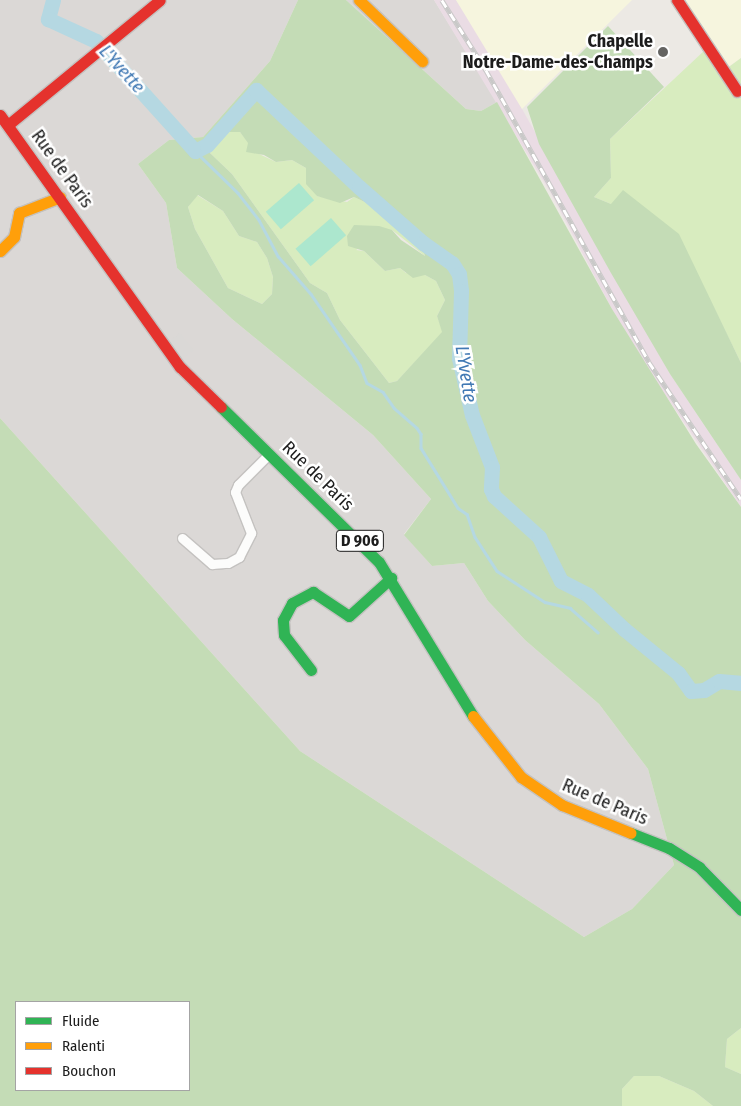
<!DOCTYPE html>
<style>
body{margin:0}
#map{position:relative;width:741px;height:1106px;overflow:hidden;background:#ece9e4;font-family:"Fira Sans Condensed",sans-serif}
div>[style]{position:absolute}
.residential>*{inset:0;background:#dbd8d6}
.industrial>*{inset:0;background:#eadce4}
.education>*{inset:0;background:#f6f5de}
.grass>*{inset:0;background:#d8ecbf}
.forest>*{inset:0;background:#c4dcb6}
.pitch>*{inset:0;background:#ace7ce;transform-origin:0 0}
.parking>*{inset:0;background:#dad8d6;transform-origin:0 0}
.stream>*{height:2.5px;margin:-1.25px;padding:0 1.25px;transform-origin:1.25px;border-radius:1.25px;background:#b5d8e2}
.river>*{height:15px;margin:-7.5px;padding:0 7.5px;transform-origin:7.5px;border-radius:7.5px;background:#b5d8e2}
.roads{filter:drop-shadow(1px 0 #c4c2c0) drop-shadow(-1px 0 #c4c2c0) drop-shadow(0 1px #c4c2c0) drop-shadow(0 -1px #c4c2c0)}
.street>*{height:9px;margin:-4.5px;padding:0 4.5px;transform-origin:4.5px;border-radius:4.5px;background:#fcfcfb}
.fast>*{height:11px;margin:-5.5px;padding:0 5.5px;transform-origin:5.5px;border-radius:5.5px;background:#30b455}
.slow>*{height:11px;margin:-5.5px;padding:0 5.5px;transform-origin:5.5px;border-radius:5.5px;background:#ff9f0a}
.jam>*{height:11px;margin:-5.5px;padding:0 5.5px;transform-origin:5.5px;border-radius:5.5px;background:#e5322d}
.rail>*{height:4.5px;margin-top:-2.25px;transform-origin:0;background:repeating-linear-gradient(90deg,#fff 0 8px,#c9c9c8 0 16px);box-sizing:border-box;border-block:1px solid #c9c9c8}
.dots>*{width:14px;height:14px;translate:-50% -50%;box-sizing:border-box;border:2px solid #fff;border-radius:50%}
span{translate:-50% -50%;white-space:nowrap;text-align:center;line-height:1.15;-webkit-text-stroke:5px #fff;paint-order:stroke}
.shield-label span{padding:1px 4px;background:#fff;border:1px solid;border-radius:4px;-webkit-text-stroke-width:0}
.shield-label{font-size:16px;color:#1c1c1c;font-weight:700}
.poi-label{font-size:18px;color:#1c1c1c;font-weight:700}
.right{translate:-100% -50%;text-align:right}
.street-label{font-size:18px;color:#1c1c1c}
.water-label{font-size:19px;color:#4179b4;font-style:italic}
.legend{position:absolute;left:15px;top:1001px;width:175px;height:90px;box-sizing:border-box;background:#fff;border:1px solid #a4a4a4;margin:0;padding:6px 9px;list-style:none;font-size:15px;color:#1c1c1c}
.legend li{display:flex;align-items:center;gap:10px;height:25px}
.legend b{width:25px;border:1px solid #a4a4a4}
</style>
<div id="map">
<div class="residential">
<i style="clip-path:polygon(0 0,298px 0,270px 61px,203px 137px,169px 140px,138px 164px,166px 203px,177px 268px,232px 319px,373px 435px,431px 499px,404px 534px,432px 566px,464px 563px,488px 601px,525px 640px,599px 704px,648px 769px,674px 865px,632px 909px,584px 937px,300px 751px,0 418px)"></i>
<i style="clip-path:polygon(346px 0,434px 0,497px 102px,481px 111px,466px 109px)"></i>
</div>
<div class="industrial">
<i style="clip-path:polygon(434px 0,456px 0,497px 64px,670px 374px,741px 480px,741px 507px,654px 378px,612px 309px,550px 192px)"></i>
</div>
<div class="education">
<i style="clip-path:polygon(456px 0,632px 0,522px 109px)"></i>
<i style="clip-path:polygon(683px 0,741px 0,741px 58px,727px 68px)"></i>
</div>
<div class="grass">
<i style="clip-path:polygon(705px 50px,722px 72px,741px 58px,741px 363px,711px 302px,611px 204px,594px 197px,611px 178px,610px 139px)"></i>
<i style="clip-path:polygon(227px 132px,240px 132px,257px 153px,276px 162px,292px 160px,306px 168px,317px 196px,347px 202px,354px 197px,369px 204px,424px 253px,425px 256px,392px 230px,356px 250px,364px 251px,385px 271px,400px 268px,406px 273px,425px 275px,436px 281px,445px 300px,437px 316px,443px 332px,397px 381px,389px 383px,340px 320px,327px 293px,310px 283px,232px 174px,210px 153px,212px 146px)"></i>
<i style="clip-path:polygon(197px 195px,223px 211px,239px 236px,257px 242px,267px 258px,273px 277px,272px 294px,262px 304px,228px 288px,195px 229px,188px 207px)"></i>
<i style="clip-path:polygon(741px 1028px,741px 1074px,725px 1067px,727px 1039px)"></i>
<i style="clip-path:polygon(634px 1076px,659px 1076px,694px 1091px,713px 1106px,622px 1106px,622px 1089px)"></i>
</div>
<div class="forest">
<i style="clip-path:polygon(evenodd,298px 0,346px 0,466px 109px,481px 111px,497px 102px,612px 309px,696px 444px,741px 507px,741px 1028px,727px 1039px,725px 1067px,741px 1074px,741px 1106px,713px 1106px,694px 1091px,659px 1076px,634px 1076px,622px 1089px,622px 1106px,0 1106px,0 418px,300px 751px,584px 937px,632px 909px,674px 865px,648px 769px,599px 704px,525px 640px,488px 601px,464px 563px,432px 566px,404px 535px,431px 499px,373px 435px,232px 319px,177px 268px,166px 203px,138px 164px,169px 140px,203px 137px,270px 61px,298px 0,227px 132px,240px 132px,248px 143px,246px 152px,264px 155px,276px 162px,292px 160px,306px 168px,306px 184px,317px 196px,340px 203px,354px 197px,369px 204px,424px 253px,425px 256px,401px 240px,392px 230px,379px 226px,354px 225px,347px 236px,348px 246px,364px 251px,385px 271px,400px 268px,413px 278px,425px 275px,436px 281px,445px 300px,437px 316px,442px 332px,397px 381px,389px 383px,340px 320px,327px 293px,310px 283px,232px 174px,210px 153px,212px 146px,227px 132px,298px 0,198px 195px,223px 211px,239px 236px,257px 242px,267px 258px,273px 277px,272px 294px,262px 304px,228px 288px,195px 229px,188px 207px,198px 195px,298px 0,16px 1002px,189px 1002px,189px 1090px,16px 1090px,16px 1002px)"></i>
<i style="clip-path:polygon(608px 26px,664px 87px,610px 139px,611px 178px,594px 197px,611px 204px,623px 190px,679px 234px,741px 363px,741px 480px,670px 374px,611px 273px,539px 144px,527px 107px)"></i>
</div>
<div class="pitch">
<i style="left:299px;top:183px;width:23px;height:44px;rotate:49deg"></i>
<i style="left:331px;top:218px;width:23px;height:47px;rotate:49deg"></i>
</div>
<div class="parking">
<i style="left:180px;top:333px;width:22px;height:14px;rotate:51deg"></i>
</div>
<div class="stream">
<i style="left:195px;top:151px;width:60px;rotate:44.3deg"></i>
<i style="left:238px;top:193px;width:34px;rotate:52deg"></i>
<i style="left:259px;top:220px;width:41px;rotate:62.2deg"></i>
<i style="left:278px;top:256px;width:50px;rotate:49deg"></i>
<i style="left:311px;top:294px;width:86px;rotate:55.4deg"></i>
<i style="left:360px;top:365px;width:19px;rotate:69deg"></i>
<i style="left:367px;top:383px;width:18px;rotate:29deg"></i>
<i style="left:383px;top:392px;width:19px;rotate:55deg"></i>
<i style="left:394px;top:408px;width:30px;rotate:41deg"></i>
<i style="left:417px;top:428px;width:7px;rotate:56deg"></i>
<i style="left:421px;top:434px;width:14px;rotate:90deg"></i>
<i style="left:421px;top:448px;width:70px;rotate:58.3deg"></i>
<i style="left:458px;top:508px;width:11px;rotate:34deg"></i>
<i style="left:467px;top:514px;width:24px;rotate:71deg"></i>
<i style="left:475px;top:537px;width:40px;rotate:57.1deg"></i>
<i style="left:497px;top:571px;width:57px;rotate:32.9deg"></i>
<i style="left:545px;top:602px;width:26px;rotate:13deg"></i>
<i style="left:570px;top:608px;width:37px;rotate:41deg"></i>
</div>
<div class="river">
<i style="left:53px;top:0;width:20px;rotate:105deg"></i>
<i style="left:48px;top:19px;width:53px;rotate:24.6deg"></i>
<i style="left:96px;top:41px;width:148px;rotate:48deg"></i>
<i style="left:195px;top:151px;width:13px;rotate:-27deg"></i>
<i style="left:207px;top:145px;width:74px;rotate:-48.3deg"></i>
<i style="left:256px;top:90px;width:141px;rotate:43.3deg"></i>
<i style="left:359px;top:187px;width:85px;rotate:41.2deg"></i>
<i style="left:423px;top:243px;width:35px;rotate:35deg"></i>
<i style="left:452px;top:263px;width:13px;rotate:58deg"></i>
<i style="left:459px;top:274px;width:17px;rotate:83deg"></i>
<i style="left:461px;top:291px;width:67px;rotate:91.7deg"></i>
<i style="left:459px;top:358px;width:58px;rotate:77.2deg"></i>
<i style="left:472px;top:415px;width:56px;rotate:69deg"></i>
<i style="left:492px;top:467px;width:22px;rotate:93deg"></i>
<i style="left:491px;top:489px;width:8px;rotate:67deg"></i>
<i style="left:494px;top:496px;width:61px;rotate:42.3deg"></i>
<i style="left:539px;top:537px;width:49px;rotate:63.4deg"></i>
<i style="left:561px;top:581px;width:30px;rotate:27deg"></i>
<i style="left:588px;top:595px;width:50px;rotate:43.4deg"></i>
<i style="left:624px;top:629px;width:70px;rotate:39.2deg"></i>
<i style="left:678px;top:673px;width:22px;rotate:54deg"></i>
<i style="left:691px;top:691px;width:13px;rotate:-4deg"></i>
<i style="left:704px;top:690px;width:17px;rotate:-31deg"></i>
<i style="left:719px;top:681px;width:22px;rotate:5deg"></i>
</div>
<div class="roads">
<div class="street">
<i style="left:182px;top:538px;width:40px;rotate:41deg"></i>
<i style="left:212px;top:564px;width:16px;rotate:-4deg"></i>
<i style="left:228px;top:563px;width:13px;rotate:-29deg"></i>
<i style="left:239px;top:557px;width:27px;rotate:-63deg"></i>
<i style="left:251px;top:533px;width:44px;rotate:-111.3deg"></i>
<i style="left:235px;top:492px;width:8px;rotate:-67deg"></i>
<i style="left:238px;top:485px;width:44px;rotate:-45deg"></i>
</div>
<div class="fast">
<i style="left:221px;top:407px;width:221px;rotate:44.5deg"></i>
<i style="left:379px;top:562px;width:180px;rotate:58.6deg"></i>
<i style="left:311px;top:670px;width:44px;rotate:-127.6deg"></i>
<i style="left:284px;top:635px;width:15px;rotate:-94deg"></i>
<i style="left:283px;top:620px;width:19px;rotate:-62deg"></i>
<i style="left:292px;top:603px;width:24px;rotate:-28deg"></i>
<i style="left:313px;top:592px;width:43px;rotate:33.7deg"></i>
<i style="left:349px;top:616px;width:57px;rotate:-42.1deg"></i>
<i style="left:631px;top:833px;width:41px;rotate:21.5deg"></i>
<i style="left:669px;top:848px;width:36px;rotate:32deg"></i>
<i style="left:699px;top:867px;width:60px;rotate:45.7deg"></i>
</div>
<div class="slow">
<i style="left:359px;top:0;width:88px;rotate:44.1deg"></i>
<i style="left:0;top:251px;width:20px;rotate:-45deg"></i>
<i style="left:14px;top:237px;width:25px;rotate:-78deg"></i>
<i style="left:19px;top:213px;width:44px;rotate:-21.3deg"></i>
<i style="left:473px;top:716px;width:78px;rotate:51.8deg"></i>
<i style="left:521px;top:777px;width:50px;rotate:34.3deg"></i>
<i style="left:562px;top:805px;width:74px;rotate:22.1deg"></i>
</div>
<div class="jam">
<i style="left:677px;top:0;width:109px;rotate:56.6deg"></i>
<i style="left:0;top:115px;width:310px;rotate:54.5deg"></i>
<i style="left:180px;top:367px;width:57px;rotate:44.3deg"></i>
<i style="left:9px;top:124px;width:195px;rotate:-39.4deg"></i>
</div>
</div>
<div class="rail">
<i style="left:442px;top:0;width:83px;rotate:57.8deg"></i>
<i style="left:486px;top:70px;width:334px;rotate:60.8deg"></i>
<i style="left:649px;top:362px;width:165px;rotate:56.1deg"></i>
</div>
<div class="dots">
<i style="left:663px;top:52px;background:#656462"></i>
</div>
<div class="shield-label">
<span style="left:360px;top:541px">D 906</span>
</div>
<div class="poi-label">
<span class="right" style="left:653px;top:52px">Chapelle<br>Notre-Dame-des-Champs</span>
</div>
<div class="street-label">
<span style="left:62px;top:169px;rotate:54deg">Rue de Paris</span>
<span style="left:318px;top:476px;rotate:44deg">Rue de Paris</span>
<span style="left:605px;top:802px;rotate:23deg">Rue de Paris</span>
</div>
<div class="water-label">
<span style="left:122px;top:69px;rotate:48deg">L'Yvette</span>
<span style="left:466px;top:374px;rotate:81deg">L'Yvette</span>
</div>
<ul class="legend">
<li><b style="height:6px;background:#30b455"></b>Fluide</li>
<li><b style="height:6px;background:#ff9f0a"></b>Ralenti</li>
<li><b style="height:6px;background:#e5322d"></b>Bouchon</li>
</ul>
</div>
